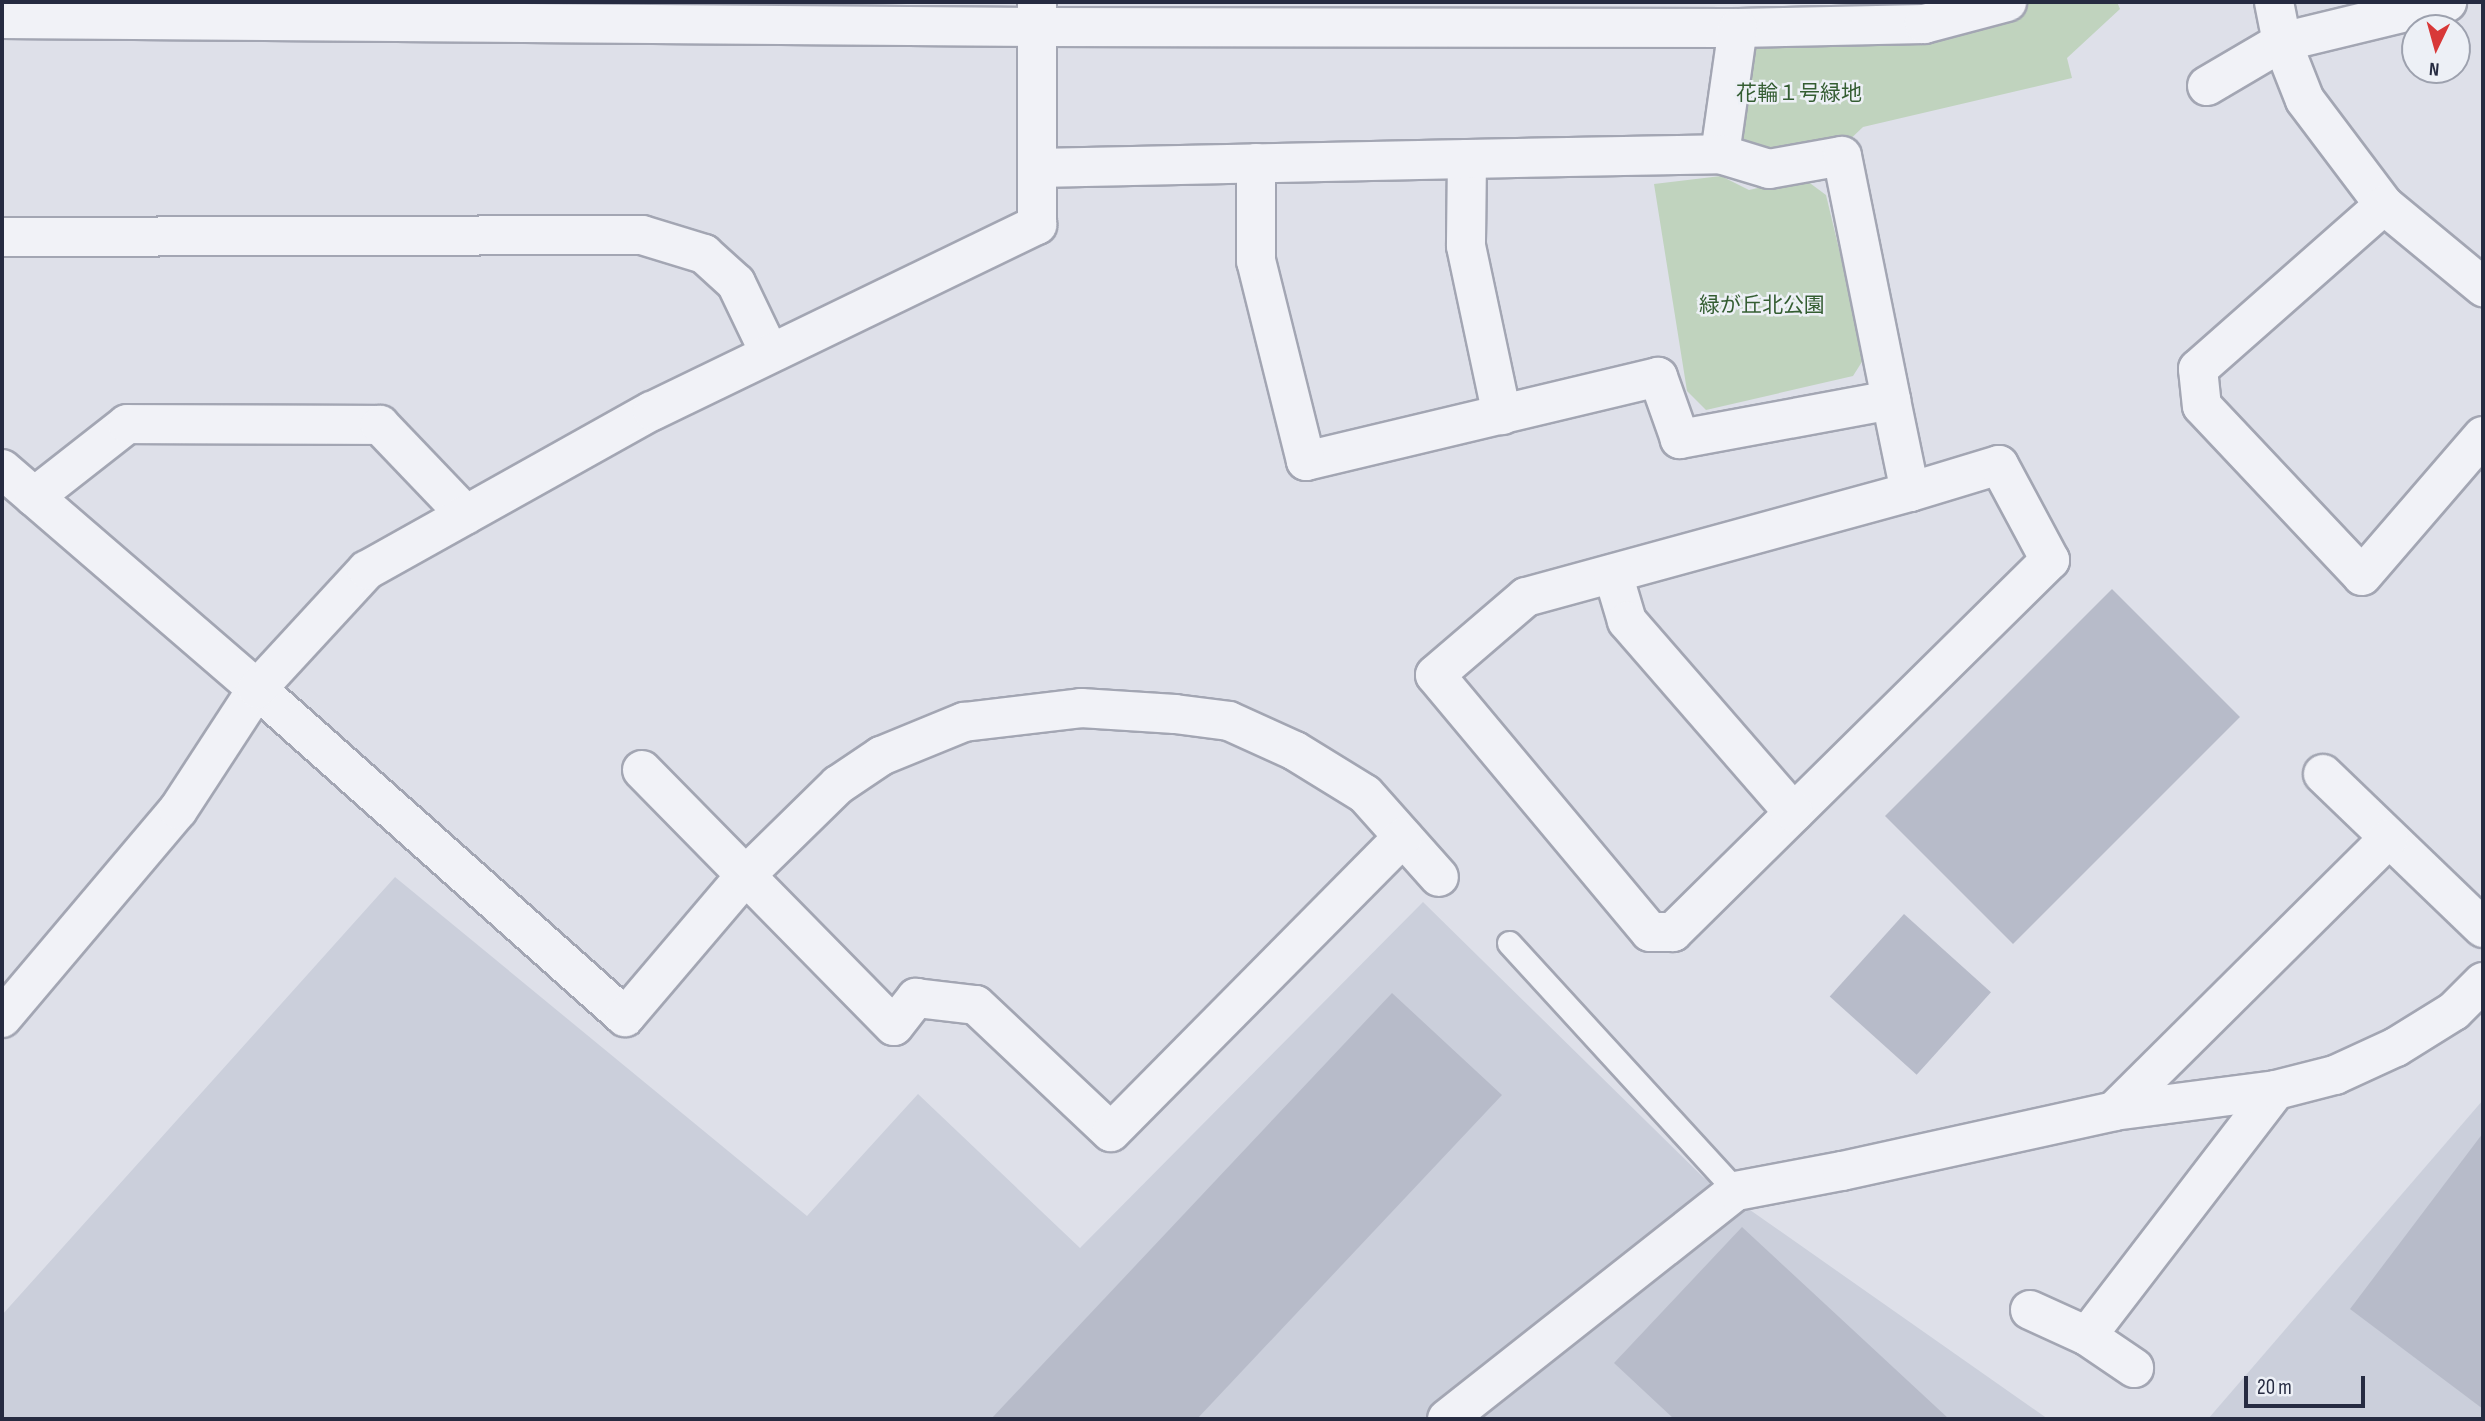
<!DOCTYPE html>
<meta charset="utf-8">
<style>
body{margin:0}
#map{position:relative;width:2485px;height:1421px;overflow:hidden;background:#dee0e9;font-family:"Sofia Sans Condensed","Noto Sans JP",sans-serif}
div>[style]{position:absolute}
.built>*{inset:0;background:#cbcfdb}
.green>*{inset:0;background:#c0d3be}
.building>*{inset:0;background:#b7bbc9;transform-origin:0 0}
.roads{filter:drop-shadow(2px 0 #a3a6b3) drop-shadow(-2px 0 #a3a6b3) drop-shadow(0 2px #a3a6b3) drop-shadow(0 -2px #a3a6b3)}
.lane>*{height:23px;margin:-11.5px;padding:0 11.5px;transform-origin:11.5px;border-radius:11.5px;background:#f1f2f7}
.street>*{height:38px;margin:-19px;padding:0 19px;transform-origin:19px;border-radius:19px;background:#f1f2f7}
span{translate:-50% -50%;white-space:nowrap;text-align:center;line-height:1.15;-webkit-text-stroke:5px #edf0f6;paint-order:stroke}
.park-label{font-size:21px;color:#345d32}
.frame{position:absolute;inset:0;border:4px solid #262b41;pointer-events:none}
.north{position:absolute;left:2401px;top:14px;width:70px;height:70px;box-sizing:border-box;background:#edf0f6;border:2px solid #9da1ae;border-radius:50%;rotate:185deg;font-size:19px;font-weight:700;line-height:28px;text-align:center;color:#262b41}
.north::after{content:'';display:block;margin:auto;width:24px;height:32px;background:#d83838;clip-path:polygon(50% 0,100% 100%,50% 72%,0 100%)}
.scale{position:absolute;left:2244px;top:1376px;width:121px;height:32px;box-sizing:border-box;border:4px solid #262b41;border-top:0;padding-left:9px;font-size:21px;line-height:24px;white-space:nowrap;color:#262b41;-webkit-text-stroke:5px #edf0f6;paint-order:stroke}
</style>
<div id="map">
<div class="built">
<i style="clip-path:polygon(395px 877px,807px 1216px,918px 1094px,1080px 1248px,1423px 902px,1703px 1177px,2048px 1419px,2px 1419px,2px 1315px)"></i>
<i style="clip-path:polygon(2483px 1100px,2483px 1419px,2208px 1419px)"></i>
</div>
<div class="green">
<i style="clip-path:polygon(2028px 2px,2117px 2px,2120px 9px,2067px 58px,2072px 78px,1863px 127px,1842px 147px,1766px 164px,1727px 150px,1742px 33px,1928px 29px)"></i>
<i style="clip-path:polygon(1721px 176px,1749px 190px,1803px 178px,1826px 195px,1865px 357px,1853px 376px,1706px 410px,1687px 391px,1654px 184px)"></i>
</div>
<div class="building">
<i style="left:2112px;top:589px;width:181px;height:321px;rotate:45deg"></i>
<i style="left:1904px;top:914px;width:117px;height:111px;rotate:42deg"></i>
<i style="clip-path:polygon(1392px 993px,1502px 1095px,1197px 1419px,991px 1419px)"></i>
<i style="clip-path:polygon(2483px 1133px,2483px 1409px,2350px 1309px)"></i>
<i style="clip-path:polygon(1742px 1227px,1949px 1419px,1674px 1419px,1614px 1363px)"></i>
</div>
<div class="roads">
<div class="lane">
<i style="left:1509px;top:943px;width:336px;rotate:47.5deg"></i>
</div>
<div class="street">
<i style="left:2274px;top:2px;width:41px;rotate:78.7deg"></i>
<i style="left:2282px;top:42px;width:62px;rotate:68.4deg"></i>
<i style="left:2305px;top:100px;width:131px;rotate:53deg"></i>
<i style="left:2384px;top:205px;width:129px;rotate:39.6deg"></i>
<i style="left:2px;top:19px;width:1035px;rotate:0.44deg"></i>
<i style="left:1037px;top:27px;width:701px;rotate:0.08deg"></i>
<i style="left:1738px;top:28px;width:186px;rotate:-1.2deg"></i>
<i style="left:1924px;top:24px;width:86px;rotate:-14.8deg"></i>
<i style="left:2207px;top:86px;width:87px;rotate:-30.4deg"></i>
<i style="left:2282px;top:42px;width:170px;rotate:-13.6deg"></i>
<i style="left:1720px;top:154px;width:127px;rotate:-81.9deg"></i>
<i style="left:1467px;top:159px;width:87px;rotate:90.7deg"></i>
<i style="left:1466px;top:246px;width:173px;rotate:78deg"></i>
<i style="left:1037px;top:168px;width:430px;rotate:-1.2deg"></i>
<i style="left:1467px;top:159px;width:253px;rotate:-1.1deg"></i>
<i style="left:1720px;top:154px;width:51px;rotate:17deg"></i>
<i style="left:1769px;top:169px;width:74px;rotate:-10.1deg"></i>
<i style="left:1842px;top:156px;width:249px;rotate:78.6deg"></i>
<i style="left:1891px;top:400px;width:215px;rotate:169.5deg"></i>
<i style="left:1680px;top:439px;width:66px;rotate:-109.5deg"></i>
<i style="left:1658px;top:377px;width:362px;rotate:166.6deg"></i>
<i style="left:1306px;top:461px;width:206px;rotate:-104deg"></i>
<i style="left:1256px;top:261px;width:98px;rotate:-90deg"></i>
<i style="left:2384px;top:205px;width:248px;rotate:138.6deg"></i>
<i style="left:2198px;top:369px;width:37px;rotate:84deg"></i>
<i style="left:2202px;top:406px;width:233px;rotate:46.7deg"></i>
<i style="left:2362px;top:576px;width:185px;rotate:-49.2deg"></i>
<i style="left:2px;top:237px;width:640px;rotate:-0.18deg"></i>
<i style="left:642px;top:235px;width:65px;rotate:17deg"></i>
<i style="left:704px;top:254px;width:43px;rotate:42.2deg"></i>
<i style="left:736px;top:283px;width:76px;rotate:64.4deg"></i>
<i style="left:1891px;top:400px;width:94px;rotate:78.3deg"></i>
<i style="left:1910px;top:492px;width:93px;rotate:-16.9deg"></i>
<i style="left:1999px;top:465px;width:108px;rotate:61.8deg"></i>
<i style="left:2050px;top:560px;width:530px;rotate:135.38deg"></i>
<i style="left:1673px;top:932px;width:23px;rotate:180deg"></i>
<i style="left:1650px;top:932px;width:335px;rotate:-129.9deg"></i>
<i style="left:1435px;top:675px;width:120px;rotate:-40.6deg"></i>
<i style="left:1526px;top:597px;width:398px;rotate:-15.3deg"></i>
<i style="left:2px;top:469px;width:337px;rotate:40.8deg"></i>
<i style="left:257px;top:689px;width:493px;rotate:41.7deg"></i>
<i style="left:625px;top:1017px;width:187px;rotate:-49.6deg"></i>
<i style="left:746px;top:875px;width:129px;rotate:-44.4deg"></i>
<i style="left:838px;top:785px;width:52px;rotate:-34deg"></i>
<i style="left:881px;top:756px;width:90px;rotate:-22.3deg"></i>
<i style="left:964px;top:722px;width:118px;rotate:-6.8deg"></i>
<i style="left:1081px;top:708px;width:94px;rotate:3.7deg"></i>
<i style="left:1175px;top:714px;width:54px;rotate:7.4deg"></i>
<i style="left:1229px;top:721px;width:72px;rotate:24.4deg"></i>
<i style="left:1295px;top:751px;width:82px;rotate:31.6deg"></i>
<i style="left:1365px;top:794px;width:111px;rotate:48.3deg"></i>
<i style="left:34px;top:497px;width:118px;rotate:-38.1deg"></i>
<i style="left:127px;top:424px;width:253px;rotate:0.2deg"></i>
<i style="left:380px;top:425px;width:124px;rotate:46.3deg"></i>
<i style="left:1613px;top:574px;width:49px;rotate:73.4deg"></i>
<i style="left:1627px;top:621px;width:254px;rotate:49deg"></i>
<i style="left:642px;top:770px;width:359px;rotate:45.5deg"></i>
<i style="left:894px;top:1026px;width:36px;rotate:-52deg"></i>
<i style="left:916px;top:998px;width:60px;rotate:6.7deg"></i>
<i style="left:976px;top:1005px;width:185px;rotate:43.3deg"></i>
<i style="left:1111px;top:1132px;width:415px;rotate:-45.3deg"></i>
<i style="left:2323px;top:774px;width:222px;rotate:43.9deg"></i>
<i style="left:2px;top:1018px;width:272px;rotate:-49.8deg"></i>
<i style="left:178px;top:810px;width:145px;rotate:-56.9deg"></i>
<i style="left:257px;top:689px;width:162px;rotate:-47.3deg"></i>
<i style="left:367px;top:570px;width:326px;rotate:-29.2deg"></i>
<i style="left:652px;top:411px;width:428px;rotate:-25.8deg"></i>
<i style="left:1037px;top:225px;width:223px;rotate:-90deg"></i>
<i style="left:2114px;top:1111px;width:387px;rotate:-44.8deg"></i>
<i style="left:2030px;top:1310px;width:63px;rotate:24.5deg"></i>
<i style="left:2087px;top:1336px;width:57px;rotate:34.2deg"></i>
<i style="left:2087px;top:1336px;width:310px;rotate:-52.5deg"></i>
<i style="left:1447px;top:1419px;width:368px;rotate:-38.3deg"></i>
<i style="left:1736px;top:1191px;width:108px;rotate:-10.7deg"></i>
<i style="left:1842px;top:1171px;width:279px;rotate:-12.4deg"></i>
<i style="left:2114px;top:1111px;width:163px;rotate:-7.4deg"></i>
<i style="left:2276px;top:1090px;width:61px;rotate:-14.3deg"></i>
<i style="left:2335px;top:1075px;width:67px;rotate:-24.7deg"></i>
<i style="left:2396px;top:1047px;width:68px;rotate:-31.8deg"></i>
<i style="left:2454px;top:1011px;width:41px;rotate:-45deg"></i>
</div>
</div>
<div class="park-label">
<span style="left:1799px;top:94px">花輪１号緑地</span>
<span style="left:1762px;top:306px">緑が丘北公園</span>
</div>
<div class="frame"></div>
<div class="north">N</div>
<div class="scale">20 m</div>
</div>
